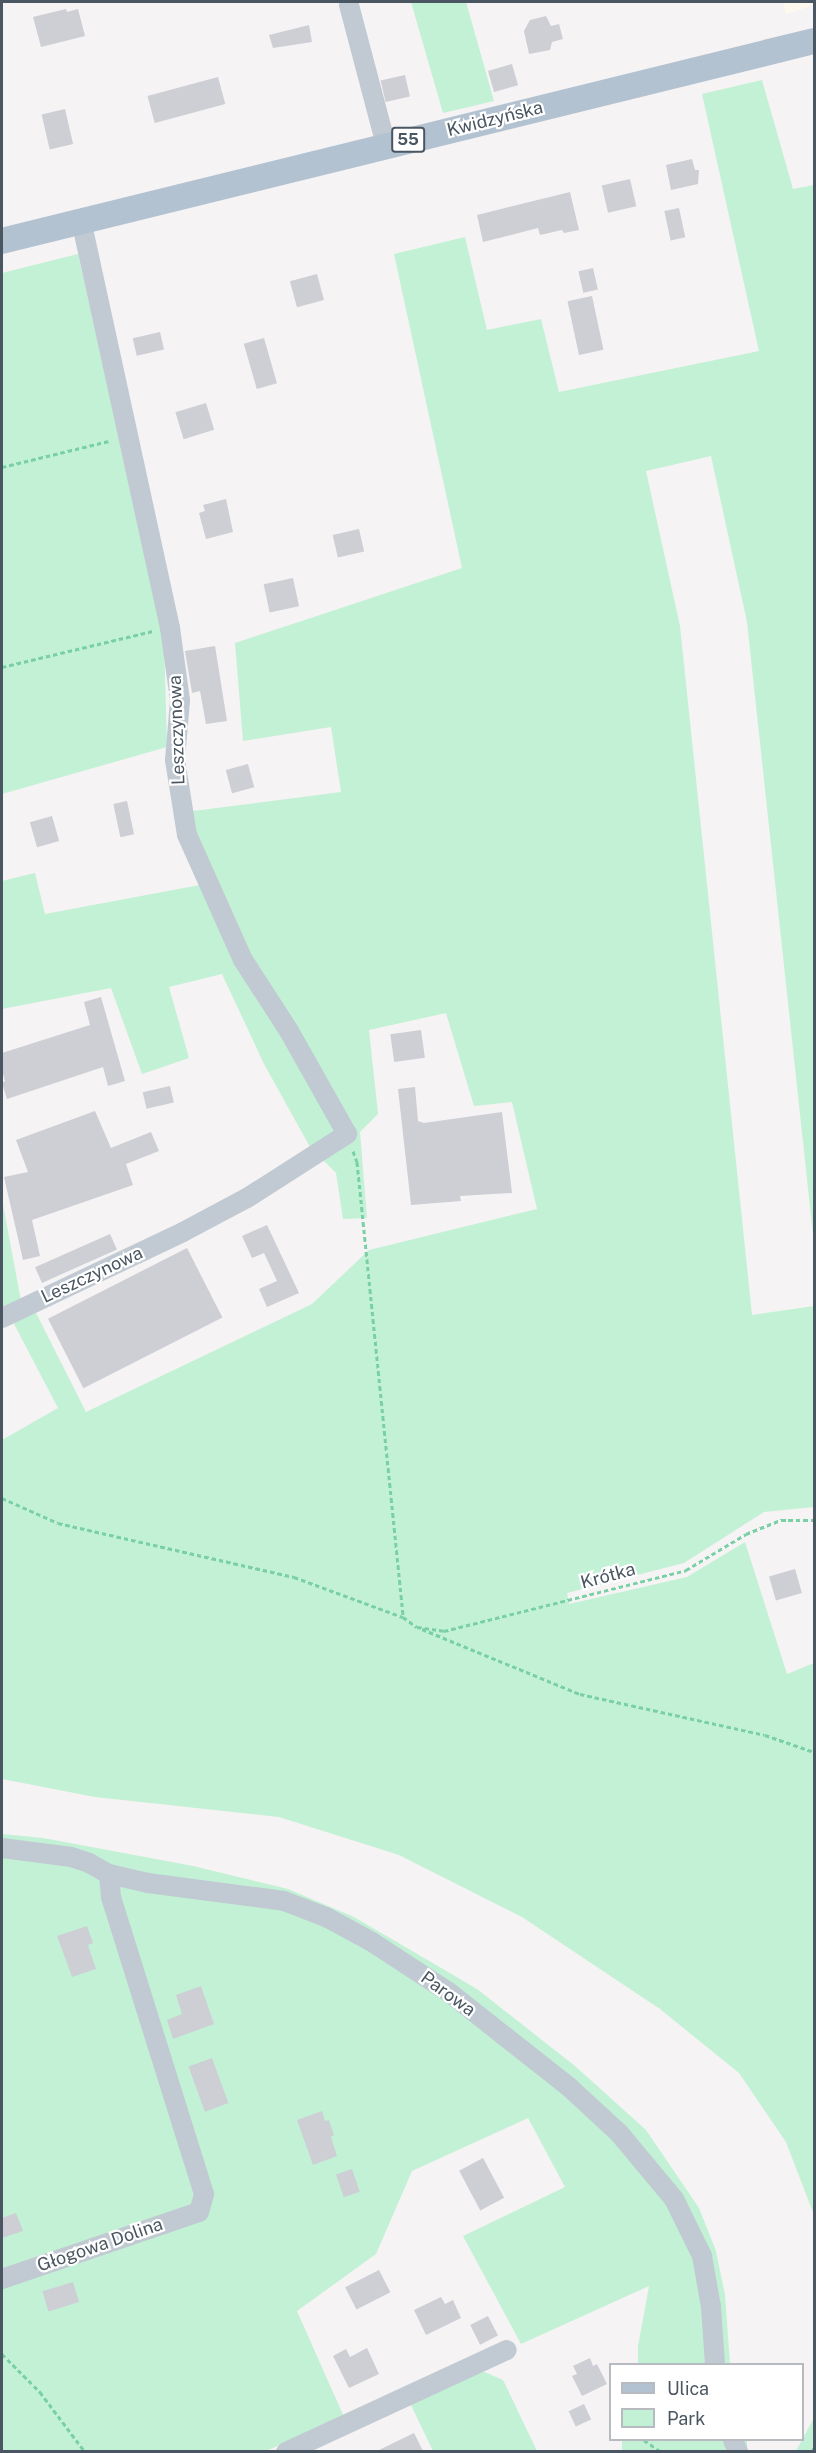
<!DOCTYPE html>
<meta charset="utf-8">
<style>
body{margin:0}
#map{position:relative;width:816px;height:2453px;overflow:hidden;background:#f5f3f3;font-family:"Public Sans",sans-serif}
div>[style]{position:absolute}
.commercial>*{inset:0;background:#fdf9ef}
.green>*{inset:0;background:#c3f1d5;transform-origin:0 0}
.building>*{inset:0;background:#cdcfd5;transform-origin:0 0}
.path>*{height:3px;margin-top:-1.5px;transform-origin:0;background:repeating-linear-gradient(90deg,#7ad0a6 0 4.5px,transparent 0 7.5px)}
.minor>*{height:20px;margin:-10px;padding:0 10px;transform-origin:10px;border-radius:10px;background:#c1cad2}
.major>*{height:26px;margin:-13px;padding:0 13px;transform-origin:13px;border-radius:13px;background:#b3c2d1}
span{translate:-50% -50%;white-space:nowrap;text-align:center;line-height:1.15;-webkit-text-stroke:4.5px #fff;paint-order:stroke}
.shield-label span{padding:2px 4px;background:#fff;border:2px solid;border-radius:4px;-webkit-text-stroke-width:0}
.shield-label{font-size:16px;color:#4a5661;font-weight:700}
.street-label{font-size:18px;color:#4a5661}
.frame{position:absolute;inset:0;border:3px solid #4a5661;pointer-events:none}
.legend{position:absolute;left:609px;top:2363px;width:195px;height:78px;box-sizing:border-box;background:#fff;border:2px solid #b7bbc0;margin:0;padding:8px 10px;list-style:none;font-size:18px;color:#4a5661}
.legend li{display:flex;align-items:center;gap:12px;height:30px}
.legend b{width:30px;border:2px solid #b7bbc0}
</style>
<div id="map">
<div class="commercial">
<i style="clip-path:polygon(783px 2px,814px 2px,814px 5px,786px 14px)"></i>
</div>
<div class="green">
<i style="clip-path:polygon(411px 2px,466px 2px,494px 101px,443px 113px)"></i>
<i style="clip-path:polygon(762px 80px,793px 189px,814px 185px,814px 1244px,747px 622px,711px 456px,646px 471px,680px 626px,752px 1315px,814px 1306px,814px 1507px,764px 1512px,684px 1563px,567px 1593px,569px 1604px,687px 1577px,745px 1542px,787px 1674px,814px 1663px,814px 2215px,786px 2142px,739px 2073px,660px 2009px,522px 1917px,399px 1855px,279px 1817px,95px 1797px,2px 1779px,2px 1440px,58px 1408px,12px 1320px,34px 1309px,86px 1412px,312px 1304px,369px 1250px,537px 1209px,512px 1102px,474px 1106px,446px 1013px,369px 1030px,378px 1114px,360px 1132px,367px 1218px,343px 1219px,336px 1173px,310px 1147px,264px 1064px,222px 974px,169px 987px,189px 1058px,142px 1074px,111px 988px,2px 1009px,2px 881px,35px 873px,45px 914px,200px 885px,178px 813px,341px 792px,331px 727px,243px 741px,235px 643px,462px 568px,394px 254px,465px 237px,487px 330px,541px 319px,559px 392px,759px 351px,702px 94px)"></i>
<i style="clip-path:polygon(78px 254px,164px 639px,167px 747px,2px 794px,2px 273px)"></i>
<i style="clip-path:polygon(2px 1199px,21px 1301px,2px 1310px)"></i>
<i style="clip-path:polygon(2px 1834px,43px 1838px,193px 1866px,288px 1889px,354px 1917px,477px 1989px,575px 2066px,646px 2130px,699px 2208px,716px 2251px,725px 2295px,730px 2364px,638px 2364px,638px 2346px,649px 2286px,521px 2344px,463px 2236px,565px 2187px,528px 2118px,412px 2171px,376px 2254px,297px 2311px,344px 2417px,266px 2451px,2px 2452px)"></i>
<i style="clip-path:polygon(482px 2371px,503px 2380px,537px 2451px,433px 2451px,410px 2403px)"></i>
<i style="clip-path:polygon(814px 2418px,814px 2451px,796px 2451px)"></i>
<i style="left:622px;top:2440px;width:125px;height:12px"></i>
</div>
<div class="building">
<i style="clip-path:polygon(66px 9px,67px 12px,78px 9px,85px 36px,41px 47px,33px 17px)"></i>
<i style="clip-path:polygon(546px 16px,551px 26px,559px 24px,563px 39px,552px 42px,550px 50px,529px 54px,524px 31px,530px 20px)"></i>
<i style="clip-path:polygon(309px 25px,312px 42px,273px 48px,269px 35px)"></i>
<i style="left:512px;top:64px;width:22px;height:25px;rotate:74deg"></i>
<i style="left:405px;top:75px;width:22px;height:25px;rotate:77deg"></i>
<i style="left:218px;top:77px;width:28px;height:73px;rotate:75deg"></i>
<i style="left:65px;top:109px;width:36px;height:24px;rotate:77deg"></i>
<i style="clip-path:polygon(692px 159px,695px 170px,699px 170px,698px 184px,671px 190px,666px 165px)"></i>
<i style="left:630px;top:179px;width:28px;height:29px;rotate:77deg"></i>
<i style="clip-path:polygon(570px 192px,579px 230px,564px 233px,562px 230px,540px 235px,538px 228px,483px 242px,477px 215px)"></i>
<i style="left:679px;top:208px;width:30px;height:15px;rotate:78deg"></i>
<i style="left:593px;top:268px;width:22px;height:15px;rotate:77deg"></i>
<i style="left:317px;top:274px;width:27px;height:28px;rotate:75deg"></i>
<i style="left:592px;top:296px;width:55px;height:25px;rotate:78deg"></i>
<i style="left:160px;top:332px;width:18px;height:28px;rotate:77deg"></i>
<i style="left:264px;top:338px;width:47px;height:21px;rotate:74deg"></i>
<i style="left:206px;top:403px;width:28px;height:32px;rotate:73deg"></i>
<i style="clip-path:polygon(226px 499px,233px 532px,206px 539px,199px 513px,205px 511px,203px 505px)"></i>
<i style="left:359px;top:529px;width:23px;height:27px;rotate:77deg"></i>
<i style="left:293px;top:578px;width:29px;height:30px;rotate:78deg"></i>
<i style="clip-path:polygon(215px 646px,227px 721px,206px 724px,200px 691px,192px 693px,185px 651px)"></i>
<i style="left:248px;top:764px;width:24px;height:23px;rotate:75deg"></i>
<i style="left:127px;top:801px;width:34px;height:14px;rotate:78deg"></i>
<i style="left:52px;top:816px;width:26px;height:23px;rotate:74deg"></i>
<i style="clip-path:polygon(101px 997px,125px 1081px,108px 1086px,103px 1067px,7px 1099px,2px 1083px,5px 1081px,2px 1070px,2px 1053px,90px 1025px,84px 1002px)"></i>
<i style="left:421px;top:1030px;width:28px;height:31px;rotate:82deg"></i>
<i style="left:170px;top:1086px;width:17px;height:28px;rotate:77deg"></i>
<i style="clip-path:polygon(415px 1087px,418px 1121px,424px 1123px,502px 1112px,512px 1193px,460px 1196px,461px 1201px,411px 1205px,398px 1089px)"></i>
<i style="clip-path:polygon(95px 1111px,111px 1148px,151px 1132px,159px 1151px,126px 1164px,133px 1185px,32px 1220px,40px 1256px,23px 1260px,4px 1177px,28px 1172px,16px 1140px)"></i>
<i style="clip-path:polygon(267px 1225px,299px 1293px,267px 1307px,259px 1289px,277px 1281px,264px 1253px,252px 1258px,242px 1236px)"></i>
<i style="left:110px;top:1234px;width:17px;height:82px;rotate:66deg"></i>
<i style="left:187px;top:1248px;width:78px;height:156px;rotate:63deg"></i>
<i style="left:795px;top:1569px;width:25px;height:27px;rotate:74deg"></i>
<i style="clip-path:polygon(87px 1926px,93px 1943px,88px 1945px,96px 1969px,72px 1977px,57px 1936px)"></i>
<i style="clip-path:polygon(201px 1986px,214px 2024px,173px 2039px,167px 2020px,182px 2014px,176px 1995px)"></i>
<i style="left:212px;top:2058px;width:48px;height:25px;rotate:70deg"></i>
<i style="clip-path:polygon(322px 2111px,325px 2121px,329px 2120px,334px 2135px,331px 2137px,337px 2156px,313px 2165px,297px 2120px)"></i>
<i style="left:483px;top:2158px;width:45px;height:27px;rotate:62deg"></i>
<i style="left:352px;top:2169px;width:24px;height:17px;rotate:71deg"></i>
<i style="clip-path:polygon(16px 2213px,23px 2231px,2px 2238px,2px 2218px)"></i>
<i style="left:379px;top:2270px;width:25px;height:38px;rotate:63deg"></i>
<i style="left:73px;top:2282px;width:21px;height:32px;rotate:73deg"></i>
<i style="clip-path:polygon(441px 2297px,445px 2304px,453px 2300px,461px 2318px,426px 2335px,414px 2310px)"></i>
<i style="left:488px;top:2316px;width:22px;height:20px;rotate:63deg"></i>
<i style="clip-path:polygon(367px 2348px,379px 2374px,349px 2388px,333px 2356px,346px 2349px,350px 2357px)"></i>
<i style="clip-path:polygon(590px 2358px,593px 2366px,597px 2364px,607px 2384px,582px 2396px,572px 2376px,577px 2374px,573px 2366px)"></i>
<i style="left:584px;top:2404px;width:17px;height:17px;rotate:65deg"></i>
<i style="clip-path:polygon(414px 2433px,423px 2451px,377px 2451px)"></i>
</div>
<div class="path">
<i style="left:2px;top:467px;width:110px;rotate:-13.7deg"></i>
<i style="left:2px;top:667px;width:155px;rotate:-13.4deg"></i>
<i style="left:353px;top:1151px;width:12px;rotate:70deg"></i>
<i style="left:357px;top:1162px;width:457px;rotate:84.2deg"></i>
<i style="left:2px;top:1498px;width:61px;rotate:24.1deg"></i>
<i style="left:58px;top:1523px;width:242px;rotate:12.9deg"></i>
<i style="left:294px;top:1577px;width:116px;rotate:20.2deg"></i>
<i style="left:403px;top:1617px;width:17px;rotate:36deg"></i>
<i style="left:417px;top:1627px;width:27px;rotate:8deg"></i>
<i style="left:444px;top:1631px;width:250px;rotate:-14.1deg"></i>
<i style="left:686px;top:1570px;width:70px;rotate:-31deg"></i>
<i style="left:746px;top:1534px;width:38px;rotate:-22deg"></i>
<i style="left:781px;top:1520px;width:33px"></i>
<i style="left:422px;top:1629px;width:171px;rotate:22.4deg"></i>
<i style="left:580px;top:1694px;width:189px;rotate:12.5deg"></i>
<i style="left:765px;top:1735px;width:52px;rotate:19.1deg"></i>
<i style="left:2px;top:2354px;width:54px;rotate:45deg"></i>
<i style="left:40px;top:2392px;width:75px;rotate:53.1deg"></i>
<i style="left:644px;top:2440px;width:21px;rotate:35deg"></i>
<i style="left:812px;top:2452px;width:5px;rotate:-68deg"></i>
</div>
<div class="minor">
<i style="left:349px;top:5px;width:145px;rotate:75.2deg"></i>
<i style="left:2px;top:1318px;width:200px;rotate:-25.4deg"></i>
<i style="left:183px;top:1232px;width:72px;rotate:-28deg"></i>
<i style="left:247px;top:1198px;width:119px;rotate:-32.6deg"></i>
<i style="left:347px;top:1134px;width:118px;rotate:-119.4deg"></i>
<i style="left:289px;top:1031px;width:85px;rotate:-122.9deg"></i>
<i style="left:243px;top:960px;width:137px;rotate:-114.1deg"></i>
<i style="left:187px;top:835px;width:76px;rotate:-99.1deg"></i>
<i style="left:175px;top:760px;width:60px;rotate:-85.2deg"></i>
<i style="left:180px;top:700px;width:73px;rotate:-97.9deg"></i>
<i style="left:170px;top:628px;width:417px;rotate:-102.3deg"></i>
<i style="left:2px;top:1848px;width:70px;rotate:7.4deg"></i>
<i style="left:71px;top:1857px;width:19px;rotate:18deg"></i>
<i style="left:89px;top:1863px;width:23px;rotate:29deg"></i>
<i style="left:109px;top:1874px;width:40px;rotate:13deg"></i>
<i style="left:148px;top:1883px;width:137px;rotate:7.5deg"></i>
<i style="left:284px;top:1901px;width:45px;rotate:20.9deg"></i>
<i style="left:326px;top:1917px;width:52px;rotate:28.5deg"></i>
<i style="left:372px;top:1942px;width:93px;rotate:33.2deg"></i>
<i style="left:450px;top:1993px;width:152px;rotate:38.3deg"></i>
<i style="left:569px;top:2087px;width:68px;rotate:42.6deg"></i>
<i style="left:619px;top:2133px;width:86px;rotate:50.2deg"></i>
<i style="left:674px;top:2199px;width:64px;rotate:63.8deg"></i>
<i style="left:702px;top:2256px;width:52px;rotate:80deg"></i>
<i style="left:711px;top:2307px;width:57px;rotate:86deg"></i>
<i style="left:2px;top:2279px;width:208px;rotate:-18.8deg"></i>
<i style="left:199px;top:2212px;width:19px;rotate:-74deg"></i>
<i style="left:204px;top:2194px;width:311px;rotate:-107.4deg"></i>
<i style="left:111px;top:1897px;width:23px;rotate:-95deg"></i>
<i style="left:733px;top:2440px;width:13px;rotate:67deg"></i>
<i style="left:286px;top:2452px;width:243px;rotate:-24.8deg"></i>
</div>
<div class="major">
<i style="left:2px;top:241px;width:836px;rotate:-13.84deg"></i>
</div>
<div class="shield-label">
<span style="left:408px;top:140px">55</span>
</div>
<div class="street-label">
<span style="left:495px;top:119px;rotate:-14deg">Kwidzyńska</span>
<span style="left:177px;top:730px;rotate:-92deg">Leszczynowa</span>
<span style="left:92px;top:1275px;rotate:-25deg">Leszczynowa</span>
<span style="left:608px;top:1576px;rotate:-15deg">Krótka</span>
<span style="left:448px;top:1994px;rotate:36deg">Parowa</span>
<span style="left:100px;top:2245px;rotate:-19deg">Głogowa Dolina</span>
</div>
<div class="frame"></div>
<ul class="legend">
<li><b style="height:8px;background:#b3c2d1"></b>Ulica</li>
<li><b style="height:16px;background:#c3f1d5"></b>Park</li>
</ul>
</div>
